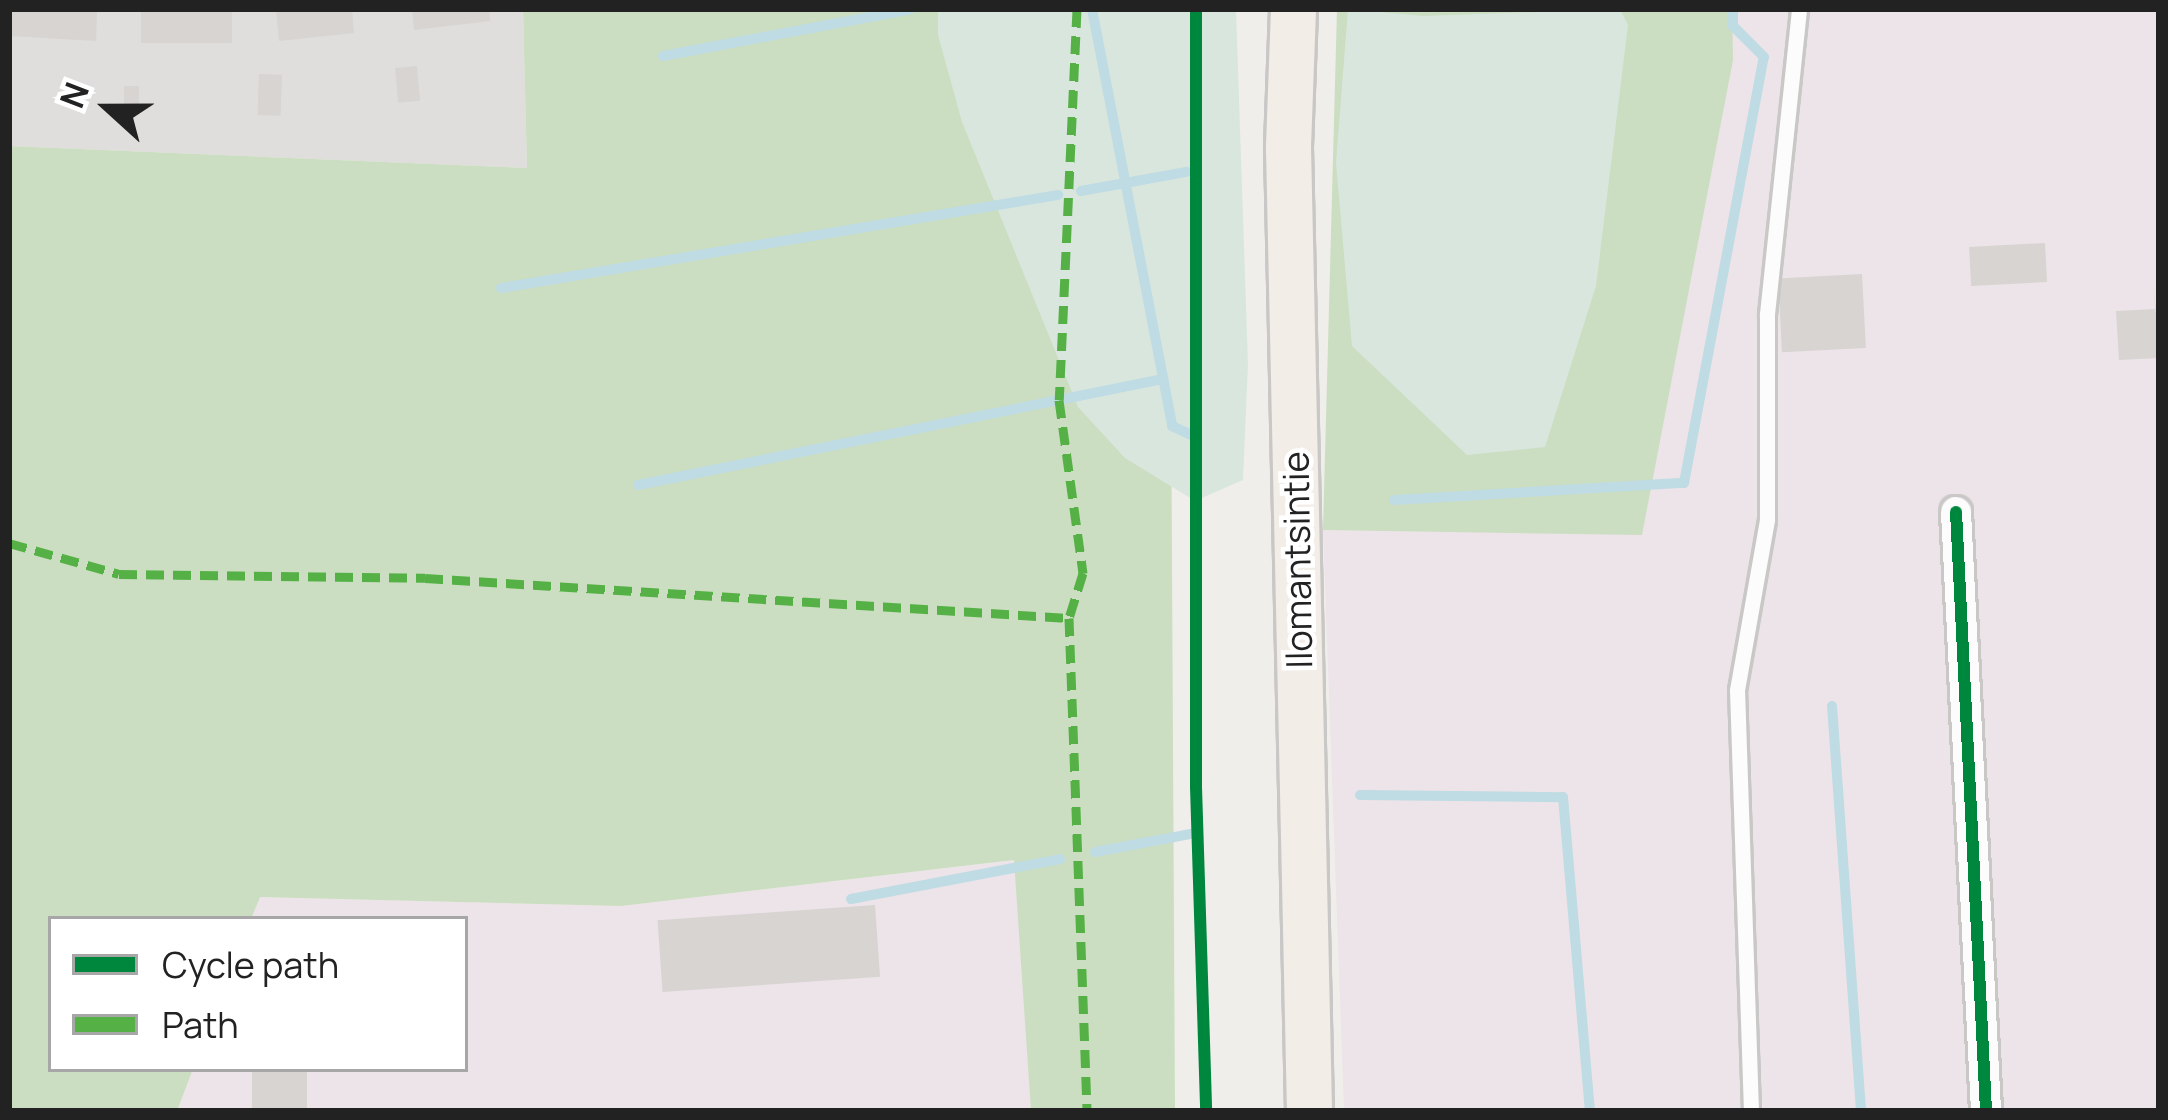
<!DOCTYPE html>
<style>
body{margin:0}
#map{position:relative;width:2168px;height:1120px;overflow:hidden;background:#f0eeeb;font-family:Manrope,sans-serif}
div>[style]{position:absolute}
.residential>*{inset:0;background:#dfdedc}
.industrial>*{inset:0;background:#ede4e9}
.forest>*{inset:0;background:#cbdec1}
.wetland>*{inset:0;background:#d9e6de}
.stream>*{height:10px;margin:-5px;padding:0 5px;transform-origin:5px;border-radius:5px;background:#bfdbe3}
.building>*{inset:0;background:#d7d4d2;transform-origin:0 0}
.roads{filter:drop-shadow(3px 0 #c9c8c7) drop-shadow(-3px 0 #c9c8c7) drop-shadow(0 3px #c9c8c7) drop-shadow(0 -3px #c9c8c7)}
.lane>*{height:15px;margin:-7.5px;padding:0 7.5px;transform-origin:7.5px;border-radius:7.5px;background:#fdfcfc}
.street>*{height:30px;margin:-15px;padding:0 15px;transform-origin:15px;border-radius:15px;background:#fdfcfc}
.primary>*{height:45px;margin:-22.5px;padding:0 22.5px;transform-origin:22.5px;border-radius:22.5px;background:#f3ede7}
.quiet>*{height:9px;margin-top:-4.5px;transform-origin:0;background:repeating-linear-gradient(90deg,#55b145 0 18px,transparent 0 27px)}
.cycleway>*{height:12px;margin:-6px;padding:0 6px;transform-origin:6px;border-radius:6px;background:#00873e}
span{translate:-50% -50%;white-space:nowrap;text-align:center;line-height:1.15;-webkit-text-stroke:9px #fff;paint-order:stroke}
.street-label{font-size:36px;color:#222}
.frame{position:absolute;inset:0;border:12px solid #222;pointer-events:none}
.legend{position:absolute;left:48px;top:916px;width:420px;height:156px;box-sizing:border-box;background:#fff;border:3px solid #a7a7a7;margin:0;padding:15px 21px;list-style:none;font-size:36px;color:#222}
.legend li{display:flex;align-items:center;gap:24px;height:60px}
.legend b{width:60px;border:3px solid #a7a7a7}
.north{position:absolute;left:48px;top:48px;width:120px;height:120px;-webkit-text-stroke:9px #fff;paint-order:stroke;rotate:291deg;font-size:33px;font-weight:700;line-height:48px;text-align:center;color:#222}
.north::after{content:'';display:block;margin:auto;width:42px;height:54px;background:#222;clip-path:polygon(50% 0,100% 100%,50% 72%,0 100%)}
</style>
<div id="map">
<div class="residential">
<i style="clip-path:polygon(9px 9px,523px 9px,527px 168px,9px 146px)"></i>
</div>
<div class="industrial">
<i style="clip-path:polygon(1475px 9px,2159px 9px,2159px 1111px,1344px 1111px,1323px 530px,1478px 532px)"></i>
<i style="clip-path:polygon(1015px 860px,1031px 1111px,177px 1111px,193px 1069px,465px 1069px,465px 919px,251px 919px,259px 897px,621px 906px)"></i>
</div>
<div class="forest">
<i style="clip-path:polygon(523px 9px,1169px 9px,1175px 1111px,1031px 1111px,1014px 860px,621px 906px,260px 897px,251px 919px,51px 919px,51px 1069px,193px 1069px,177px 1111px,9px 1111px,9px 146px,527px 168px)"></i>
<i style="clip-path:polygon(1337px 9px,1732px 9px,1733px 60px,1642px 535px,1323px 530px)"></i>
</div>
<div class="wetland">
<i style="clip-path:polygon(938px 9px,1236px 9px,1248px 364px,1243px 480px,1195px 501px,1125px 458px,1078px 407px,962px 122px,938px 35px)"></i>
<i style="clip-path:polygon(1348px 9px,1424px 16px,1620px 9px,1628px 25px,1596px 286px,1545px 447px,1467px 455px,1352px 346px,1336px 163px)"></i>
</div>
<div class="stream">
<i style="left:1092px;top:9px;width:425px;rotate:79.1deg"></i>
<i style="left:1172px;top:426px;width:21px;rotate:25deg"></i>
<i style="left:663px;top:56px;width:252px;rotate:-10.7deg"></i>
<i style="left:1081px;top:191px;width:107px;rotate:-10.3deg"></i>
<i style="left:501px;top:288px;width:565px;rotate:-9.48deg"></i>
<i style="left:638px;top:485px;width:536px;rotate:-11.41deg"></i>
<i style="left:1394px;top:500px;width:290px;rotate:-3.4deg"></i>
<i style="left:1684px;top:483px;width:433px;rotate:-79.4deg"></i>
<i style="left:1764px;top:57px;width:44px;rotate:-135deg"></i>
<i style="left:1733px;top:26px;width:17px;rotate:-90deg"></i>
<i style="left:1832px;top:706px;width:406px;rotate:85.9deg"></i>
<i style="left:1360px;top:795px;width:203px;rotate:0.6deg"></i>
<i style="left:1563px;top:797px;width:315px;rotate:85.1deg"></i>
<i style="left:1095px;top:852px;width:103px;rotate:-10.7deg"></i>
<i style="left:851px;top:899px;width:213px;rotate:-10.8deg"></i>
</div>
<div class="building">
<i style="clip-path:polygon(11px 9px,97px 9px,96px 41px,10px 36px)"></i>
<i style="left:141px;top:9px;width:91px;height:34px"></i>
<i style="clip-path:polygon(276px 9px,352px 9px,354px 33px,279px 41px)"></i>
<i style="clip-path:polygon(412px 9px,489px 9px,490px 21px,414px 30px)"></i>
<i style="left:417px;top:66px;width:35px;height:22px;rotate:85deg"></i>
<i style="left:259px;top:74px;width:23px;height:41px;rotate:2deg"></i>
<i style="left:124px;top:86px;width:15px;height:23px"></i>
<i style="left:2045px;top:243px;width:39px;height:76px;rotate:87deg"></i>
<i style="left:1862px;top:274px;width:74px;height:84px;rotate:87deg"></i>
<i style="clip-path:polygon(2154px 287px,2159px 358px,2119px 360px,2116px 311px,2155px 309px)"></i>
<i style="left:875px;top:905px;width:72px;height:218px;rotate:86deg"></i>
<i style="left:252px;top:1069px;width:55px;height:42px"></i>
</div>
<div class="roads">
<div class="lane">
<i style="left:1751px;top:1111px;width:421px;rotate:-91.9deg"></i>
<i style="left:1737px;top:690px;width:174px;rotate:-80deg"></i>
<i style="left:1767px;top:519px;width:205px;rotate:-90deg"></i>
<i style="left:1767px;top:314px;width:307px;rotate:-84deg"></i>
</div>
<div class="street">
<i style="left:1956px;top:512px;width:600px;rotate:87.13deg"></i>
</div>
<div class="primary">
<i style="left:1293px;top:9px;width:139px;rotate:92.1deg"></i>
<i style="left:1288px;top:148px;width:963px;rotate:88.75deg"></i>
</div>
</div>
<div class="quiet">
<i style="left:1077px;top:9px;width:391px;rotate:92.6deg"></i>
<i style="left:1059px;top:400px;width:175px;rotate:82.1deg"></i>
<i style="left:1083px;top:573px;width:47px;rotate:107.3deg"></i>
<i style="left:1069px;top:618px;width:493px;rotate:87.9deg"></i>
<i style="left:9px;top:543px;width:114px;rotate:15.7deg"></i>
<i style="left:119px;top:574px;width:306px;rotate:0.7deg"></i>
<i style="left:425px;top:578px;width:645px;rotate:3.55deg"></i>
</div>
<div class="cycleway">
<i style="left:1196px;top:9px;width:778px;rotate:90deg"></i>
<i style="left:1196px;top:787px;width:324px;rotate:88.2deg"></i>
<i style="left:1956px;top:512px;width:600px;rotate:87.13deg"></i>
</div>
<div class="street-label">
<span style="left:1297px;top:560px;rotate:-91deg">Ilomantsintie</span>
</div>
<div class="frame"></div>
<ul class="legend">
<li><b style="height:15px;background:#00873e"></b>Cycle path</li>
<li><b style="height:15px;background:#55b145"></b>Path</li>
</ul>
<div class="north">N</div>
</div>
